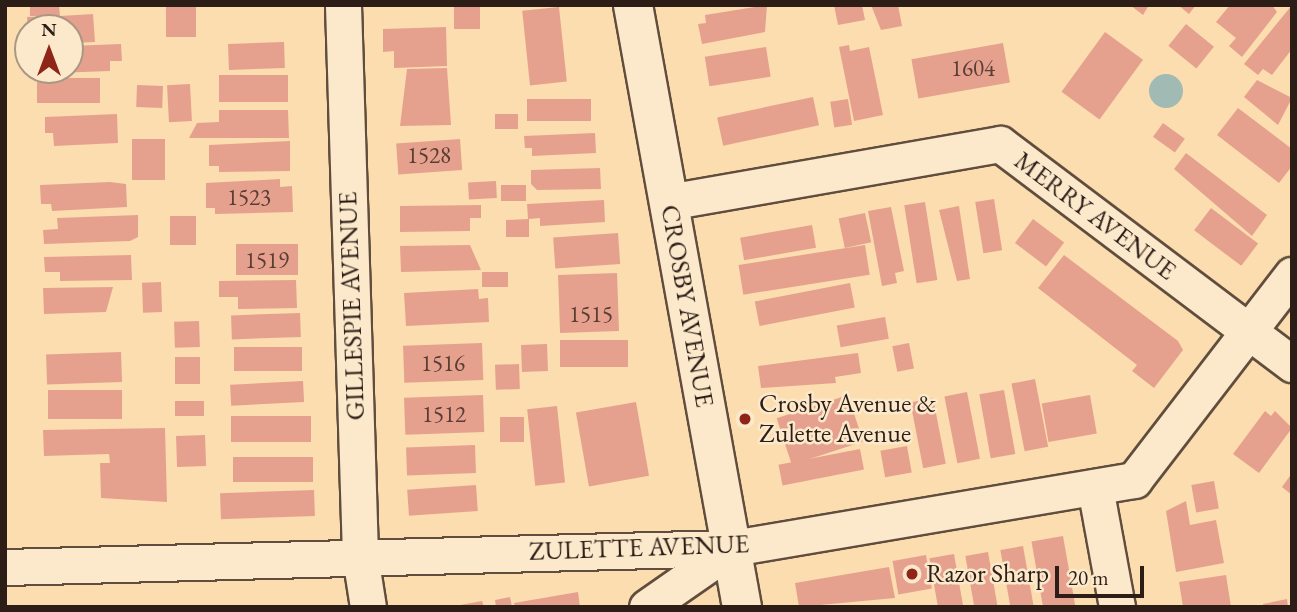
<!DOCTYPE html>
<style>
body{margin:0}
#map{position:relative;width:1297px;height:612px;overflow:hidden;background:#fbddaf;font-family:"EB Garamond",serif}
div>[style]{position:absolute}
.water>*{inset:0;background:#a1bab4}
.round{border-radius:50%}
.building>*{inset:0;background:#e6a18e;transform-origin:0 0}
.roads{filter:drop-shadow(2px 0 #604d3d) drop-shadow(-2px 0 #604d3d) drop-shadow(0 2px #604d3d) drop-shadow(0 -2px #604d3d)}
.street>*{height:35px;margin:-17.5px;padding:0 17.5px;transform-origin:17.5px;border-radius:17.5px;background:#fce9cb}
.secondary>*{height:38px;margin:-19px;padding:0 19px;transform-origin:19px;border-radius:19px;background:#fce9cb}
.dots>*{width:19px;height:19px;translate:-50% -50%;box-sizing:border-box;border:4px solid #fce9cb;border-radius:50%}
span{translate:-50% -50%;white-space:nowrap;text-align:center;line-height:1.15;-webkit-text-stroke:5px #fce9cb;paint-order:stroke}
.number-label{font-size:23px;color:#5a3e35}
.number-label span{-webkit-text-stroke-width:0}
.street-label{font-size:26px;color:#2c1d17}
.poi-label{font-size:26px;color:#2c1d17}
.left{translate:0 -50%;text-align:left}
.frame{position:absolute;inset:0;border:7px solid #2c1d17;pointer-events:none}
.north{position:absolute;left:14px;top:14px;width:70px;height:70px;box-sizing:border-box;background:#fce9cb;border:2px solid #a99783;border-radius:50%;rotate:0deg;font-size:19px;font-weight:700;line-height:28px;text-align:center;color:#2c1d17}
.north::after{content:'';display:block;margin:auto;width:24px;height:32px;background:#8f2418;clip-path:polygon(50% 0,100% 100%,50% 72%,0 100%)}
.scale{position:absolute;left:1055px;top:566px;width:89px;height:32px;box-sizing:border-box;border:4px solid #2c1d17;border-top:0;padding-left:9px;font-size:21px;line-height:24px;white-space:nowrap;color:#2c1d17;-webkit-text-stroke:5px #fce9cb;paint-order:stroke}
</style>
<div id="map">
<div class="water">
<i class="round" style="left:1149px;top:74px;width:34px;height:34px"></i>
</div>
<div class="building">
<i style="clip-path:polygon(30px 5px,59px 5px,60px 16px,93px 14px,95px 42px,70px 43px,70px 28px,28px 28px,27px 17px,56px 16px,30px 16px)"></i>
<i style="left:166px;top:5px;width:30px;height:32px"></i>
<i style="left:454px;top:5px;width:26px;height:24px"></i>
<i style="clip-path:polygon(767px 5px,765px 32px,702px 44px,698px 24px,706px 23px,705px 15px)"></i>
<i style="clip-path:polygon(834px 5px,862px 5px,865px 20px,838px 25px)"></i>
<i style="clip-path:polygon(871px 5px,898px 5px,902px 26px,881px 30px)"></i>
<i style="clip-path:polygon(1130px 5px,1149px 5px,1143px 15px)"></i>
<i style="clip-path:polygon(1178px 5px,1196px 5px,1189px 14px)"></i>
<i style="clip-path:polygon(1230px 5px,1272px 5px,1277px 12px,1242px 57px,1229px 46px,1236px 38px,1216px 22px)"></i>
<i style="clip-path:polygon(1292px 5px,1292px 49px,1272px 75px,1263px 69px,1258px 75px,1244px 64px)"></i>
<i style="left:559px;top:7px;width:75px;height:37px;rotate:84deg"></i>
<i style="left:1186px;top:24px;width:36px;height:28px;rotate:39deg"></i>
<i style="clip-path:polygon(446px 27px,447px 66px,394px 68px,394px 51px,383px 52px,383px 29px)"></i>
<i style="left:1105px;top:32px;width:47px;height:74px;rotate:36deg"></i>
<i style="left:284px;top:42px;width:26px;height:56px;rotate:88deg"></i>
<i style="left:1003px;top:43px;width:40px;height:93px;rotate:80deg"></i>
<i style="clip-path:polygon(121px 44px,122px 61px,110px 61px,110px 71px,29px 74px,70px 70px,70px 46px)"></i>
<i style="clip-path:polygon(849px 45px,850px 51px,869px 47px,883px 115px,854px 121px,839px 47px)"></i>
<i style="left:766px;top:47px;width:30px;height:62px;rotate:81deg"></i>
<i style="clip-path:polygon(447px 68px,451px 125px,400px 126px,407px 69px)"></i>
<i style="left:288px;top:75px;width:27px;height:69px;rotate:90deg"></i>
<i style="left:100px;top:78px;width:25px;height:63px;rotate:90deg"></i>
<i style="clip-path:polygon(1257px 80px,1292px 98px,1278px 125px,1244px 97px)"></i>
<i style="left:190px;top:84px;width:37px;height:23px;rotate:87deg"></i>
<i style="left:137px;top:85px;width:26px;height:22px;rotate:2deg"></i>
<i style="left:813px;top:97px;width:29px;height:98px;rotate:78deg"></i>
<i style="left:591px;top:99px;width:22px;height:64px;rotate:90deg"></i>
<i style="left:848px;top:99px;width:26px;height:18px;rotate:81deg"></i>
<i style="clip-path:polygon(1238px 108px,1292px 149px,1292px 166px,1279px 183px,1217px 135px)"></i>
<i style="clip-path:polygon(219px 110px,288px 110px,289px 138px,189px 138px,197px 123px,219px 122px)"></i>
<i style="clip-path:polygon(117px 114px,118px 143px,54px 146px,53px 133px,45px 133px,45px 117px)"></i>
<i style="left:518px;top:114px;width:15px;height:23px;rotate:90deg"></i>
<i style="left:1163px;top:123px;width:27px;height:17px;rotate:36deg"></i>
<i style="clip-path:polygon(595px 133px,596px 153px,532px 156px,532px 148px,525px 148px,524px 136px)"></i>
<i style="left:132px;top:139px;width:33px;height:41px"></i>
<i style="left:460px;top:139px;width:31px;height:64px;rotate:86deg"></i>
<i style="clip-path:polygon(290px 141px,290px 171px,219px 172px,219px 166px,209px 166px,209px 145px)"></i>
<i style="clip-path:polygon(1186px 153px,1267px 215px,1252px 236px,1174px 169px)"></i>
<i style="clip-path:polygon(600px 168px,601px 189px,537px 190px,531px 184px,531px 170px)"></i>
<i style="clip-path:polygon(280px 179px,280px 187px,292px 186px,293px 212px,215px 214px,215px 208px,206px 208px,206px 183px)"></i>
<i style="left:496px;top:181px;width:17px;height:28px;rotate:87deg"></i>
<i style="clip-path:polygon(110px 182px,126px 184px,127px 207px,52px 211px,51px 204px,41px 204px,40px 185px)"></i>
<i style="left:526px;top:185px;width:16px;height:25px;rotate:90deg"></i>
<i style="left:994px;top:199px;width:52px;height:19px;rotate:81deg"></i>
<i style="clip-path:polygon(604px 200px,605px 222px,540px 226px,540px 218px,529px 219px,529px 237px,506px 237px,506px 220px,528px 219px,527px 204px)"></i>
<i style="left:925px;top:202px;width:79px;height:21px;rotate:81deg"></i>
<i style="clip-path:polygon(481px 205px,481px 218px,470px 218px,470px 231px,400px 232px,400px 206px)"></i>
<i style="clip-path:polygon(959px 206px,970px 279px,957px 281px,939px 210px)"></i>
<i style="clip-path:polygon(891px 207px,904px 271px,895px 273px,897px 283px,882px 286px,868px 211px)"></i>
<i style="left:1211px;top:208px;width:59px;height:28px;rotate:37deg"></i>
<i style="left:865px;top:213px;width:30px;height:27px;rotate:78deg"></i>
<i style="clip-path:polygon(138px 215px,138px 237px,130px 241px,44px 244px,43px 230px,58px 229px,57px 218px)"></i>
<i style="left:170px;top:216px;width:26px;height:29px"></i>
<i style="left:1033px;top:219px;width:39px;height:30px;rotate:37deg"></i>
<i style="left:812px;top:225px;width:23px;height:73px;rotate:80deg"></i>
<i style="left:618px;top:233px;width:31px;height:65px;rotate:86deg"></i>
<i style="left:298px;top:244px;width:31px;height:62px;rotate:90deg"></i>
<i style="clip-path:polygon(470px 245px,481px 270px,401px 272px,400px 246px)"></i>
<i style="left:865px;top:245px;width:30px;height:128px;rotate:81deg"></i>
<i style="clip-path:polygon(131px 255px,132px 280px,60px 281px,60px 272px,45px 272px,44px 257px)"></i>
<i style="clip-path:polygon(1064px 255px,1178px 341px,1183px 350px,1154px 388px,1132px 371px,1137px 365px,1038px 288px)"></i>
<i style="left:482px;top:272px;width:26px;height:15px"></i>
<i style="left:617px;top:273px;width:58px;height:59px;rotate:88deg"></i>
<i style="clip-path:polygon(296px 280px,297px 308px,238px 309px,238px 297px,219px 297px,219px 281px)"></i>
<i style="left:161px;top:282px;width:30px;height:19px;rotate:88deg"></i>
<i style="left:850px;top:283px;width:25px;height:97px;rotate:79deg"></i>
<i style="clip-path:polygon(113px 287px,106px 312px,44px 314px,43px 288px)"></i>
<i style="clip-path:polygon(478px 289px,479px 299px,488px 298px,489px 322px,406px 326px,404px 293px)"></i>
<i style="left:300px;top:313px;width:24px;height:69px;rotate:88deg"></i>
<i style="left:885px;top:317px;width:22px;height:49px;rotate:80deg"></i>
<i style="left:199px;top:321px;width:26px;height:25px;rotate:88deg"></i>
<i style="left:628px;top:340px;width:27px;height:68px;rotate:90deg"></i>
<i style="left:482px;top:343px;width:37px;height:79px;rotate:88deg"></i>
<i style="left:909px;top:343px;width:26px;height:17px;rotate:79deg"></i>
<i style="left:547px;top:344px;width:27px;height:26px;rotate:88deg"></i>
<i style="left:302px;top:347px;width:24px;height:68px;rotate:90deg"></i>
<i style="left:121px;top:352px;width:30px;height:75px;rotate:88deg"></i>
<i style="clip-path:polygon(858px 353px,861px 373px,835px 377px,836px 383px,761px 388px,758px 366px)"></i>
<i style="left:175px;top:357px;width:25px;height:27px"></i>
<i style="left:519px;top:364px;width:25px;height:24px;rotate:88deg"></i>
<i style="left:1035px;top:379px;width:69px;height:24px;rotate:79deg"></i>
<i style="left:303px;top:381px;width:21px;height:73px;rotate:87deg"></i>
<i style="left:122px;top:390px;width:29px;height:74px;rotate:90deg"></i>
<i style="left:1004px;top:390px;width:65px;height:25px;rotate:80deg"></i>
<i style="left:967px;top:392px;width:68px;height:23px;rotate:79deg"></i>
<i style="left:483px;top:395px;width:37px;height:79px;rotate:88deg"></i>
<i style="left:848px;top:395px;width:49px;height:75px;rotate:72deg"></i>
<i style="left:1090px;top:395px;width:39px;height:49px;rotate:80deg"></i>
<i style="left:933px;top:398px;width:67px;height:23px;rotate:79deg"></i>
<i style="left:175px;top:401px;width:29px;height:15px"></i>
<i style="left:636px;top:402px;width:75px;height:61px;rotate:80deg"></i>
<i style="left:557px;top:406px;width:77px;height:30px;rotate:84deg"></i>
<i style="clip-path:polygon(1265px 411px,1271px 416px,1275px 411px,1292px 428px,1259px 473px,1233px 454px)"></i>
<i style="left:311px;top:416px;width:26px;height:80px;rotate:90deg"></i>
<i style="left:500px;top:417px;width:24px;height:25px"></i>
<i style="clip-path:polygon(165px 428px,167px 502px,101px 498px,100px 463px,110px 463px,109px 454px,44px 456px,43px 430px)"></i>
<i style="left:205px;top:435px;width:31px;height:29px;rotate:88deg"></i>
<i style="left:475px;top:445px;width:28px;height:69px;rotate:88deg"></i>
<i style="left:907px;top:446px;width:27px;height:27px;rotate:80deg"></i>
<i style="left:860px;top:449px;width:21px;height:83px;rotate:79deg"></i>
<i style="left:313px;top:457px;width:25px;height:80px;rotate:90deg"></i>
<i style="clip-path:polygon(1292px 473px,1292px 495px,1282px 487px)"></i>
<i style="left:1214px;top:481px;width:28px;height:23px;rotate:80deg"></i>
<i style="left:476px;top:485px;width:26px;height:69px;rotate:86deg"></i>
<i style="left:314px;top:490px;width:26px;height:94px;rotate:88deg"></i>
<i style="clip-path:polygon(1186px 501px,1190px 525px,1216px 520px,1224px 563px,1176px 572px,1166px 511px)"></i>
<i style="left:1063px;top:536px;width:72px;height:32px;rotate:80deg"></i>
<i style="left:1023px;top:546px;width:62px;height:23px;rotate:80deg"></i>
<i style="left:988px;top:552px;width:56px;height:23px;rotate:80deg"></i>
<i style="left:954px;top:554px;width:54px;height:25px;rotate:80deg"></i>
<i style="left:926px;top:555px;width:34px;height:34px;rotate:80deg"></i>
<i style="clip-path:polygon(889px 567px,895px 598px,799px 607px,795px 583px)"></i>
<i style="clip-path:polygon(1226px 575px,1231px 607px,1183px 607px,1179px 582px)"></i>
<i style="clip-path:polygon(578px 592px,580px 607px,515px 607px,514px 603px)"></i>
<i style="clip-path:polygon(510px 597px,512px 607px,496px 607px,495px 600px)"></i>
<i style="clip-path:polygon(1287px 599px,1288px 607px,1264px 607px,1263px 604px)"></i>
<i style="clip-path:polygon(482px 601px,484px 607px,460px 607px,460px 605px)"></i>
</div>
<div class="roads">
<div class="street">
<i style="left:343px;top:5px;width:551px;rotate:88.23deg"></i>
<i style="left:360px;top:556px;width:52px;rotate:81.1deg"></i>
<i style="left:668px;top:202px;width:337px;rotate:-9.9deg"></i>
<i style="left:1000px;top:144px;width:366px;rotate:37deg"></i>
<i style="left:1095px;top:487px;width:122px;rotate:79.6deg"></i>
<i style="left:5px;top:567px;width:727px;rotate:-1.5deg"></i>
<i style="left:732px;top:548px;width:408px;rotate:-9.6deg"></i>
<i style="left:1134px;top:480px;width:259px;rotate:-52.4deg"></i>
<i style="left:647px;top:607px;width:103px;rotate:-34.8deg"></i>
</div>
<div class="secondary">
<i style="left:633px;top:5px;width:612px;rotate:79.74deg"></i>
</div>
</div>
<div class="dots">
<i style="left:745px;top:419px;background:#8f2418"></i>
<i style="left:912px;top:574px;background:#8f2418"></i>
</div>
<div class="number-label">
<span style="left:973px;top:68px">1604</span>
<span style="left:429px;top:155px">1528</span>
<span style="left:249px;top:197px">1523</span>
<span style="left:267px;top:260px">1519</span>
<span style="left:591px;top:314px">1515</span>
<span style="left:443px;top:363px">1516</span>
<span style="left:444px;top:414px">1512</span>
</div>
<div class="street-label">
<span style="left:1095px;top:216px;rotate:37deg">MERRY AVENUE</span>
<span style="left:352px;top:306px;rotate:-92deg">GILLESPIE AVENUE</span>
<span style="left:687px;top:306px;rotate:80deg">CROSBY AVENUE</span>
<span style="left:639px;top:548px;rotate:-2deg">ZULETTE AVENUE</span>
</div>
<div class="poi-label">
<span class="left" style="left:759px;top:419px">Crosby Avenue &amp;<br>Zulette Avenue</span>
<span class="left" style="left:926px;top:574px">Razor Sharp</span>
</div>
<div class="frame"></div>
<div class="north">N</div>
<div class="scale">20 m</div>
</div>
